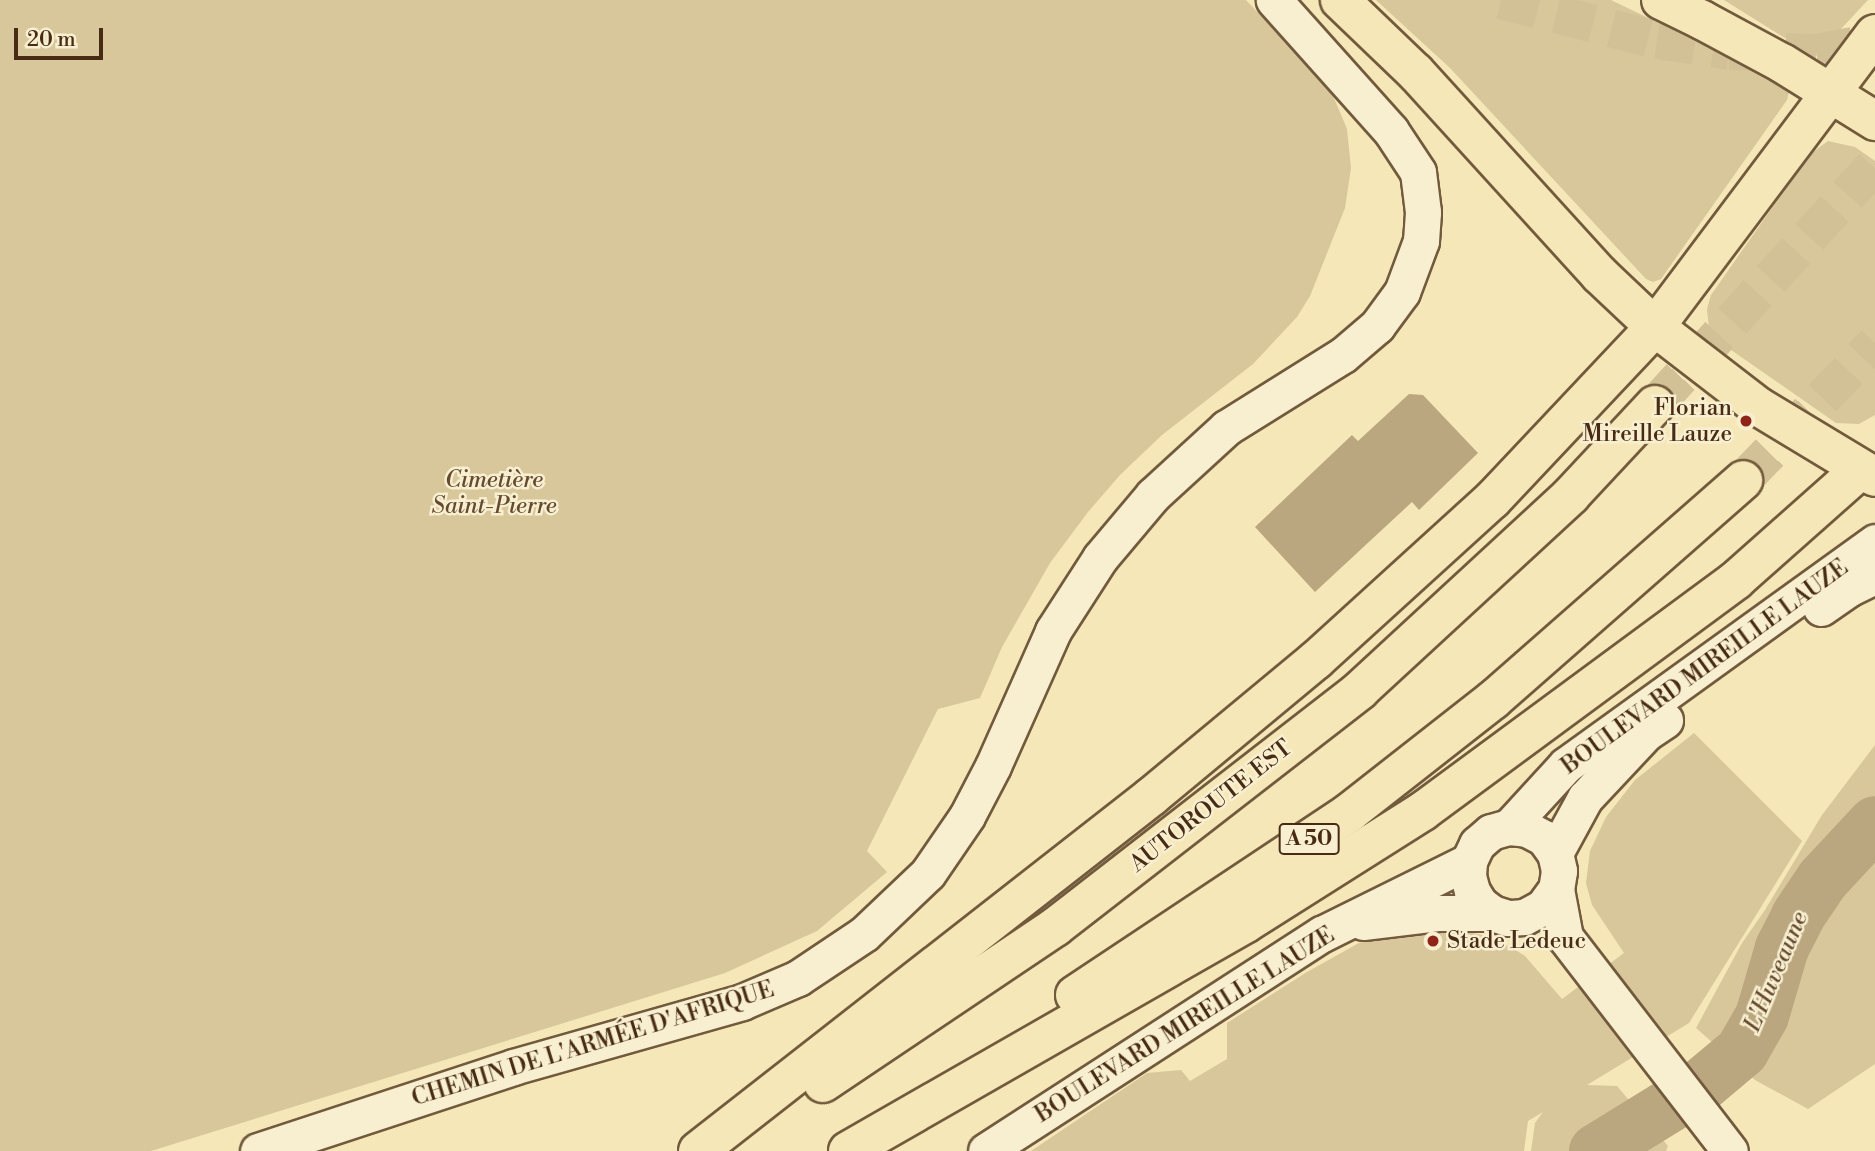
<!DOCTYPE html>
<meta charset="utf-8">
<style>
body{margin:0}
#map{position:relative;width:1875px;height:1151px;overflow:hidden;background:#f5e7b7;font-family:"Libre Bodoni",serif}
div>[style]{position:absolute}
.green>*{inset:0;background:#d7c79b}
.water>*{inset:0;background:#baa780}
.river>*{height:54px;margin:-27px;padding:0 27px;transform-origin:27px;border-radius:27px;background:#baa780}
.highway-tunnel>*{height:38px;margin-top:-19px;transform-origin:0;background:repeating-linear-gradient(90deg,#d2c196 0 38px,transparent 0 57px)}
.roads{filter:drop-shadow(2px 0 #725a3d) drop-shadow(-2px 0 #725a3d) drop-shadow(0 2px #725a3d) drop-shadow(0 -2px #725a3d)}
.minor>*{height:35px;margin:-17.5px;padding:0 17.5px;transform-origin:17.5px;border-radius:17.5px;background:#f8efd0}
.major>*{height:38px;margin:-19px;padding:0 19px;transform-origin:19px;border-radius:19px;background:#f5e7b7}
.highway>*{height:38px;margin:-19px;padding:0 19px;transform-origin:19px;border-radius:19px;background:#f5e7b7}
.dots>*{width:19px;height:19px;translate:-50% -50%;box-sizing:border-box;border:4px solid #f8efd0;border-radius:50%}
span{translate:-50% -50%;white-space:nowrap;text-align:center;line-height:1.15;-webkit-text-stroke:5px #f8efd0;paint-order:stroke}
.shield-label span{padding:2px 5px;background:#f8efd0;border:2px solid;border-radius:5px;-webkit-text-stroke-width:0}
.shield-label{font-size:21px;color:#472b14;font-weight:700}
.poi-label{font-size:23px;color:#472b14}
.right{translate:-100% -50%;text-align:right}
.left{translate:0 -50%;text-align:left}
.park-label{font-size:23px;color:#644a2f;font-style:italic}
.street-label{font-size:23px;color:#472b14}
.water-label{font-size:24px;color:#644a2f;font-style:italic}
.scale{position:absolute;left:14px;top:28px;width:89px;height:32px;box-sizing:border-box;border:4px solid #472b14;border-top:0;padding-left:9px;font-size:21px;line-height:24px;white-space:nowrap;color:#472b14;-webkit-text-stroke:5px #f8efd0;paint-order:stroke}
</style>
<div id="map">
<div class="green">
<i style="clip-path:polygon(0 0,1246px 0,1331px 91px,1347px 129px,1351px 168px,1345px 208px,1310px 296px,1297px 317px,1253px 364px,1162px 435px,1120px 475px,1088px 512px,1050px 563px,1002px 647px,980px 698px,938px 709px,867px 851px,887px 872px,817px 931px,725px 973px,151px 1151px,0 1151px)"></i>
<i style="clip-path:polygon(1376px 0,1611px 0,1783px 83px,1789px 92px,1787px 100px,1661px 279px,1653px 282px,1646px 279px,1450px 68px)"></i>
<i style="clip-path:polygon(1724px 0,1868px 0,1825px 46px,1811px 49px,1801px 48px)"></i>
<i style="clip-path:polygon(1828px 141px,1855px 147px,1875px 161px,1875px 415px,1859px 424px,1836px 423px,1724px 345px,1709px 328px,1707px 309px,1711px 295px,1809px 155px)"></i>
<i style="clip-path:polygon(1694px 733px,1802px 841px,1689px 1023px,1587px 1085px,1617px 1086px,1668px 1146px,1666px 1151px,1531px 1151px,1535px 1123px,1543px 1112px,1528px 1121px,1524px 1151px,1031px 1151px,1147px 1073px,1181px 1070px,1190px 1081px,1227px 1059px,1227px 1023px,1307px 972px,1359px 943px,1409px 930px,1445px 926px,1498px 939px,1525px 956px,1562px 999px,1624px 953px,1592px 905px,1586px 883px,1590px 851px,1606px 817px,1635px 780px)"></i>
<i style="clip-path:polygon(1875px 745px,1875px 1064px,1808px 1109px,1755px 1080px,1696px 1028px,1742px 943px,1765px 910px,1822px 815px)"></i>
</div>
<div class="water">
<i style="clip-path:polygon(1409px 394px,1423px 395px,1478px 453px,1419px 510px,1412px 502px,1315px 592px,1255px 527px,1352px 435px,1358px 441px)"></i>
</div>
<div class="river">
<i style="left:1596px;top:1151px;width:120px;rotate:-31.7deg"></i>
<i style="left:1698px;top:1088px;width:57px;rotate:-40.1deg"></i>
<i style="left:1742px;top:1051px;width:40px;rotate:-60.3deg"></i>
<i style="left:1762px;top:1016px;width:71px;rotate:-73.6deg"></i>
<i style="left:1782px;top:948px;width:36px;rotate:-63deg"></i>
<i style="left:1798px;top:916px;width:45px;rotate:-56deg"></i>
<i style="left:1823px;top:879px;width:76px;rotate:-47.1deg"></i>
</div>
<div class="highway-tunnel">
<i style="left:1501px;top:0;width:161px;rotate:14.4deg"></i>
<i style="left:1657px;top:40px;width:73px;rotate:8.7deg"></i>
<i style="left:1729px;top:51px;width:87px;rotate:1.3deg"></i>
<i style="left:1816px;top:53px;width:60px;rotate:-10.6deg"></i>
<i style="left:1655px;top:405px;width:326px;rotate:-47.5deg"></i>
<i style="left:1743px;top:480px;width:190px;rotate:-45.9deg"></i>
</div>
<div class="roads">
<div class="minor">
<i style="left:1821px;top:608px;width:33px;rotate:-35deg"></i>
<i style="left:1848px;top:589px;width:30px;rotate:-26deg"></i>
<i style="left:1509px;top:827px;width:18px;rotate:6deg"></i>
<i style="left:1527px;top:829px;width:19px;rotate:28deg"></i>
<i style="left:1544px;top:838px;width:19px;rotate:54deg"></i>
<i style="left:1555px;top:853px;width:18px;rotate:77deg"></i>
<i style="left:1559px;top:871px;width:18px;rotate:99deg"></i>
<i style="left:1556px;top:889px;width:22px;rotate:126deg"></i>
<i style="left:1543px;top:907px;width:21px;rotate:152deg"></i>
<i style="left:1524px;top:917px;width:16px;rotate:176deg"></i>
<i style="left:1508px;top:918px;width:17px;rotate:-163deg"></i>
<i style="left:1492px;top:913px;width:15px;rotate:-143deg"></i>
<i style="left:1480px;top:904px;width:15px;rotate:-122deg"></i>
<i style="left:1472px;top:891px;width:16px;rotate:-105deg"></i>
<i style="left:1468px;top:876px;width:15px;rotate:-86deg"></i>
<i style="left:1469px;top:861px;width:19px;rotate:-65deg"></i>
<i style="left:1477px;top:844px;width:18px;rotate:-41deg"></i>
<i style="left:1491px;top:832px;width:19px;rotate:-16deg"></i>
<i style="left:1509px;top:827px;width:84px;rotate:-47.4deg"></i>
<i style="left:1566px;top:765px;width:381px;rotate:-35.8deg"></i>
<i style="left:1555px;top:853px;width:63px;rotate:-61.4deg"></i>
<i style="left:1585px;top:798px;width:89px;rotate:-46.8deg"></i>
<i style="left:1646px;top:733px;width:23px;rotate:-34deg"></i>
<i style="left:1556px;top:889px;width:49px;rotate:79.4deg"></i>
<i style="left:1565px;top:937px;width:270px;rotate:52.4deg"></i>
<i style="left:1363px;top:922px;width:77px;rotate:-6.8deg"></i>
<i style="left:1439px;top:913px;width:53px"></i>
<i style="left:258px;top:1151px;width:268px;rotate:-18.2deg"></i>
<i style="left:513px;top:1067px;width:238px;rotate:-15.8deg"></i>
<i style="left:742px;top:1002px;width:61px;rotate:-23.2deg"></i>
<i style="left:798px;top:978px;width:79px;rotate:-33.7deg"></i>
<i style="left:864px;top:934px;width:88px;rotate:-43.6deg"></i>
<i style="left:928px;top:873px;width:69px;rotate:-55.6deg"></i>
<i style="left:967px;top:816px;width:56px;rotate:-62.5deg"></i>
<i style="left:993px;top:766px;width:148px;rotate:-66deg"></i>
<i style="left:1053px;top:631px;width:87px;rotate:-57.2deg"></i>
<i style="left:1100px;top:558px;width:82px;rotate:-49.9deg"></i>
<i style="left:1153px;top:495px;width:99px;rotate:-42.5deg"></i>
<i style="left:1226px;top:428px;width:138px;rotate:-32deg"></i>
<i style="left:1343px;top:355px;width:45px;rotate:-40.5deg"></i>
<i style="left:1377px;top:326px;width:42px;rotate:-53.7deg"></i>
<i style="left:1402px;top:292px;width:54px;rotate:-69.6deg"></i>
<i style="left:1421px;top:241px;width:29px;rotate:-86deg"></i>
<i style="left:1423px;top:212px;width:40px;rotate:-97.1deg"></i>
<i style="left:1418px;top:172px;width:49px;rotate:-123.4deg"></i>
<i style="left:1391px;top:131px;width:176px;rotate:-131.8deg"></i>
<i style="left:986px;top:1151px;width:400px;rotate:-32.9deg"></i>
<i style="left:1322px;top:934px;width:164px;rotate:-26.4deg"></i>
</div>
<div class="major">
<i style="left:1702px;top:20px;width:91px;rotate:28.3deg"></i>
<i style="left:1782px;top:63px;width:110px;rotate:31.9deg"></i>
<i style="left:1875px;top:34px;width:366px;rotate:126.9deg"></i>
<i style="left:1655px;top:327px;width:131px;rotate:37.6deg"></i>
<i style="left:1759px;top:407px;width:135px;rotate:31.1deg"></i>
</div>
<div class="highway">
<i style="left:1661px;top:0;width:46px;rotate:26deg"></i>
<i style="left:1075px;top:995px;width:330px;rotate:-33.6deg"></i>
<i style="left:1350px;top:812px;width:182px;rotate:-38.1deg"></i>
<i style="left:1493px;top:700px;width:333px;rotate:-41.3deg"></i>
<i style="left:823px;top:1083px;width:280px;rotate:-33.9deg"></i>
<i style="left:1055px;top:927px;width:386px;rotate:-37.8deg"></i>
<i style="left:1360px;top:690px;width:287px;rotate:-42.7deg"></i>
<i style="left:1571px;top:495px;width:123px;rotate:-47deg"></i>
<i style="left:698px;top:1151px;width:576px;rotate:-38.02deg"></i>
<i style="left:1152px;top:796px;width:213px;rotate:-39.7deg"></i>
<i style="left:1316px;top:660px;width:238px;rotate:-42.3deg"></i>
<i style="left:1492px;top:500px;width:238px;rotate:-46.7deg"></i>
<i style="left:1655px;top:327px;width:77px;rotate:-136.6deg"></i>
<i style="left:1599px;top:274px;width:273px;rotate:-132.3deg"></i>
<i style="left:1415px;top:72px;width:104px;rotate:-136.2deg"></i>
<i style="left:848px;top:1151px;width:459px;rotate:-29.8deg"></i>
<i style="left:1246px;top:923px;width:209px;rotate:-32.3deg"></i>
<i style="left:1423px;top:811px;width:389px;rotate:-36.4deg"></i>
<i style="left:1736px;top:580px;width:166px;rotate:-41.6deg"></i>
</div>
</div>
<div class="dots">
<i style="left:1746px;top:421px;background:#8f2418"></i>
<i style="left:1433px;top:941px;background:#8f2418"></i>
</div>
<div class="shield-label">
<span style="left:1309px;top:839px">A 50</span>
</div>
<div class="poi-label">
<span class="right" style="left:1732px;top:421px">Florian<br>Mireille Lauze</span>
<span class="left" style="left:1447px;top:941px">Stade Ledeuc</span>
</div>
<div class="park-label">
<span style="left:494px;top:493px">Cimetière<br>Saint-Pierre</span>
</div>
<div class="street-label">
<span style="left:1705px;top:667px;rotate:-36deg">BOULEVARD MIREILLE LAUZE</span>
<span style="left:1211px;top:806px;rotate:-38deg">AUTOROUTE EST</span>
<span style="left:1185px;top:1025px;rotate:-32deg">BOULEVARD MIREILLE LAUZE</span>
<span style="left:593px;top:1044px;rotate:-17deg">CHEMIN DE L'ARMÉE D'AFRIQUE</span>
</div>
<div class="water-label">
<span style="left:1777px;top:972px;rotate:-67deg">L'Huveaune</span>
</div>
<div class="scale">20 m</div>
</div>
